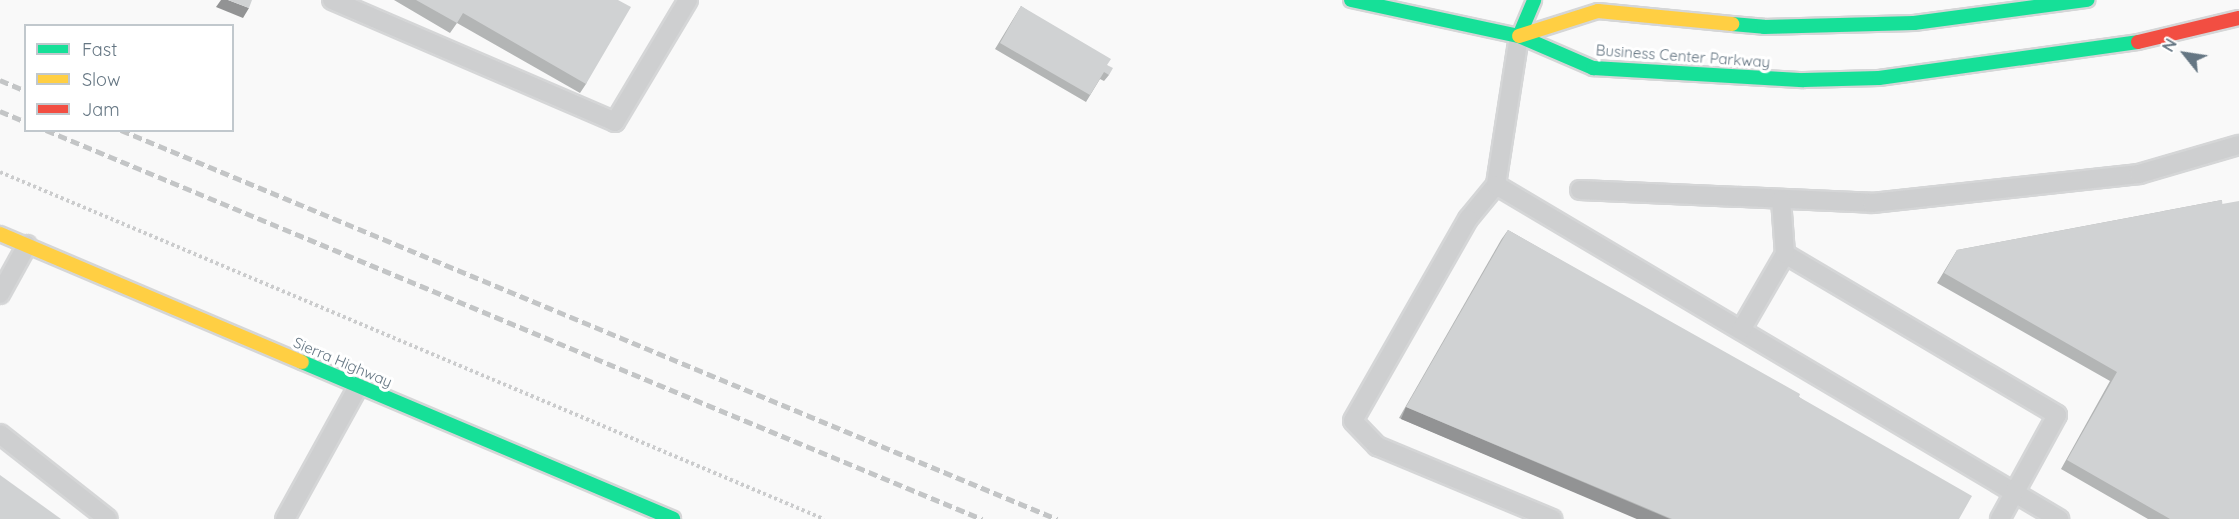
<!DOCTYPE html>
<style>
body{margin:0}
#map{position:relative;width:2239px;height:519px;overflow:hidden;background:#f9f9f9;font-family:Quicksand,sans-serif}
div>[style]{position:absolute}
.path>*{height:4px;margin-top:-2px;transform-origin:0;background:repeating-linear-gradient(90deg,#cbcccd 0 3px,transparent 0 6px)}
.roads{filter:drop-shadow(2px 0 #d5d6d7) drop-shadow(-2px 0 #d5d6d7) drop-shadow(0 2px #d5d6d7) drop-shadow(0 -2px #d5d6d7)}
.lane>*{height:18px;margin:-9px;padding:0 9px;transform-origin:9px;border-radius:9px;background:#cecfd0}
.fast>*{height:14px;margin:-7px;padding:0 7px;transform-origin:7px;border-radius:7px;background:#16e098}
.slow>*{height:14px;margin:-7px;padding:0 7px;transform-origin:7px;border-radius:7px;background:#ffcf43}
.jam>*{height:14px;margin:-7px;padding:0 7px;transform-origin:7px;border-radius:7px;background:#f24e42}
.rail>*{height:4.5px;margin-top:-2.25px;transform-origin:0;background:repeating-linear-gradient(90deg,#c3c5c6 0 9px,transparent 0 13.5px)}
.wall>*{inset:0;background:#b3b5b5}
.shaded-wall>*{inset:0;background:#929394;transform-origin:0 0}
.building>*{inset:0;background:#d0d2d3}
span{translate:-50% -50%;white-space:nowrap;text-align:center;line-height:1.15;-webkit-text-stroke:6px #fff;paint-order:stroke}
.street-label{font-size:15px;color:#657683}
.legend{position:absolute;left:24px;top:24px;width:210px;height:108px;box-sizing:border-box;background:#fff;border:2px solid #c1c8cd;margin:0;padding:8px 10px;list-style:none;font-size:18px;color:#657683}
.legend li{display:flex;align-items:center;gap:12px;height:30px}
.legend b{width:30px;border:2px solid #c1c8cd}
.north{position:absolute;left:2155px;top:24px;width:60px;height:60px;-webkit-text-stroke:4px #fff;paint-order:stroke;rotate:300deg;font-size:16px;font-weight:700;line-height:24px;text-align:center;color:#657683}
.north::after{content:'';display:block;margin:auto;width:21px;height:27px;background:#657683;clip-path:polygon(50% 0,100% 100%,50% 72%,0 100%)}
</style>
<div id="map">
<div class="path">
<i style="left:0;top:172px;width:894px;rotate:22.84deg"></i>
</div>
<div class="roads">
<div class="lane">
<i style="left:332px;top:0;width:308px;rotate:23.3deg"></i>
<i style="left:615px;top:122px;width:142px;rotate:-59.1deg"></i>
<i style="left:1519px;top:36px;width:151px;rotate:98.8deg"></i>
<i style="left:1496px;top:185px;width:44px;rotate:129.5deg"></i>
<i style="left:1468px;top:219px;width:232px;rotate:119.7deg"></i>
<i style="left:1353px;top:421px;width:35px;rotate:46deg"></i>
<i style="left:1377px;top:446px;width:190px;rotate:22.6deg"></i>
<i style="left:1496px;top:185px;width:655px;rotate:30.68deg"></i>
<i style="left:1580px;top:190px;width:292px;rotate:2.5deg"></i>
<i style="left:1872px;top:203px;width:269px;rotate:-6.2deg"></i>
<i style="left:2139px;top:174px;width:104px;rotate:-16.2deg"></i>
<i style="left:1785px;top:254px;width:316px;rotate:30.6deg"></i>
<i style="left:2057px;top:415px;width:119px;rotate:118.7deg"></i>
<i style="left:0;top:294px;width:56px;rotate:-61.1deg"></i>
<i style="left:1741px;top:330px;width:88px;rotate:-59.9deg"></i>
<i style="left:1785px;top:254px;width:54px;rotate:-94.2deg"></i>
<i style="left:0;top:434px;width:137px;rotate:38.2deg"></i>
<i style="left:285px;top:519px;width:151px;rotate:-61.1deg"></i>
</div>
<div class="fast">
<i style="left:1351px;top:0;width:172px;rotate:12.1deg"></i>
<i style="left:1519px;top:36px;width:81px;rotate:23.4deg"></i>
<i style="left:1593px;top:68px;width:211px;rotate:3.3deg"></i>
<i style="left:1804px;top:80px;width:75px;rotate:-1.5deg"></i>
<i style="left:1879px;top:78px;width:261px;rotate:-7.9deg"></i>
<i style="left:1732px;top:24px;width:32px;rotate:5deg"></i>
<i style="left:1764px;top:27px;width:150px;rotate:-1.5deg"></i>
<i style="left:1914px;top:23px;width:175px;rotate:-7.6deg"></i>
<i style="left:1519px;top:36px;width:39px;rotate:-67deg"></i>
<i style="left:302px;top:362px;width:403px;rotate:22.9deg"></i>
</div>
<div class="slow">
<i style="left:1519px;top:36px;width:83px;rotate:-17.6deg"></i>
<i style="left:1598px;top:11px;width:135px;rotate:5.5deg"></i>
<i style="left:0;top:234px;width:328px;rotate:23deg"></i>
</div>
<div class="jam">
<i style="left:2138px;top:42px;width:104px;rotate:-13.4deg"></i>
</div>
</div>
<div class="rail">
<i style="left:0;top:80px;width:28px;rotate:23deg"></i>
<i style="left:0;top:111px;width:28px;rotate:23deg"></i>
<i style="left:46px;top:130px;width:1014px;rotate:22.57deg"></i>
<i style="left:121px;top:130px;width:1014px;rotate:22.57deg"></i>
</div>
<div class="wall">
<i style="clip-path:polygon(394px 0,618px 0,586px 84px,580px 93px,457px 23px,450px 33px)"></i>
<i style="clip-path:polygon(1021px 6px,1107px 65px,1109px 75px,1104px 81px,1100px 79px,1086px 102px,995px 49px)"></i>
<i style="clip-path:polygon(2222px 200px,2239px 519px,2148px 519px,2061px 469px,2110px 381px,1937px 283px,1957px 250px)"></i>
<i style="clip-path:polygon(1508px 230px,1799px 397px,1959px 519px,1639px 519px,1399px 418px,1501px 240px)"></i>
</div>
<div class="shaded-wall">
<i style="clip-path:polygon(221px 0,228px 0,249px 8px,243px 18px,216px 7px)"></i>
<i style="left:1406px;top:407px;width:289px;height:13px;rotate:23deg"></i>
</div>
<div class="building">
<i style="clip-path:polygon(228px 0,252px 0,249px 8px)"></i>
<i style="clip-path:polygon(416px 0,618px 0,631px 7px,586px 84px,463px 13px,457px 23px)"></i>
<i style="clip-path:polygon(1021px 6px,1111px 59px,1107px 65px,1113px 68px,1109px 75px,1104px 72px,1090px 95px,1000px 43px)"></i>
<i style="clip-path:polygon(2222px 200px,2222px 204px,2239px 201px,2239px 519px,2170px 519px,2067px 460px,2117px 372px,1944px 273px,1957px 250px)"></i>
<i style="clip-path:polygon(1508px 230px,1800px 394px,1799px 397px,1972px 496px,1959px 519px,1672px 519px,1406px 407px)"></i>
<i style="clip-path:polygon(0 475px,61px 519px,0 519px)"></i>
</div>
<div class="street-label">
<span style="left:1683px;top:56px;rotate:4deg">Business Center Parkway</span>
<span style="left:343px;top:362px;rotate:23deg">Sierra Highway</span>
</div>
<ul class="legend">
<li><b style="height:8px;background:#16e098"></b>Fast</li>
<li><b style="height:8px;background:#ffcf43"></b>Slow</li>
<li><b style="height:8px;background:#f24e42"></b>Jam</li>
</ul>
<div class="north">N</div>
</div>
